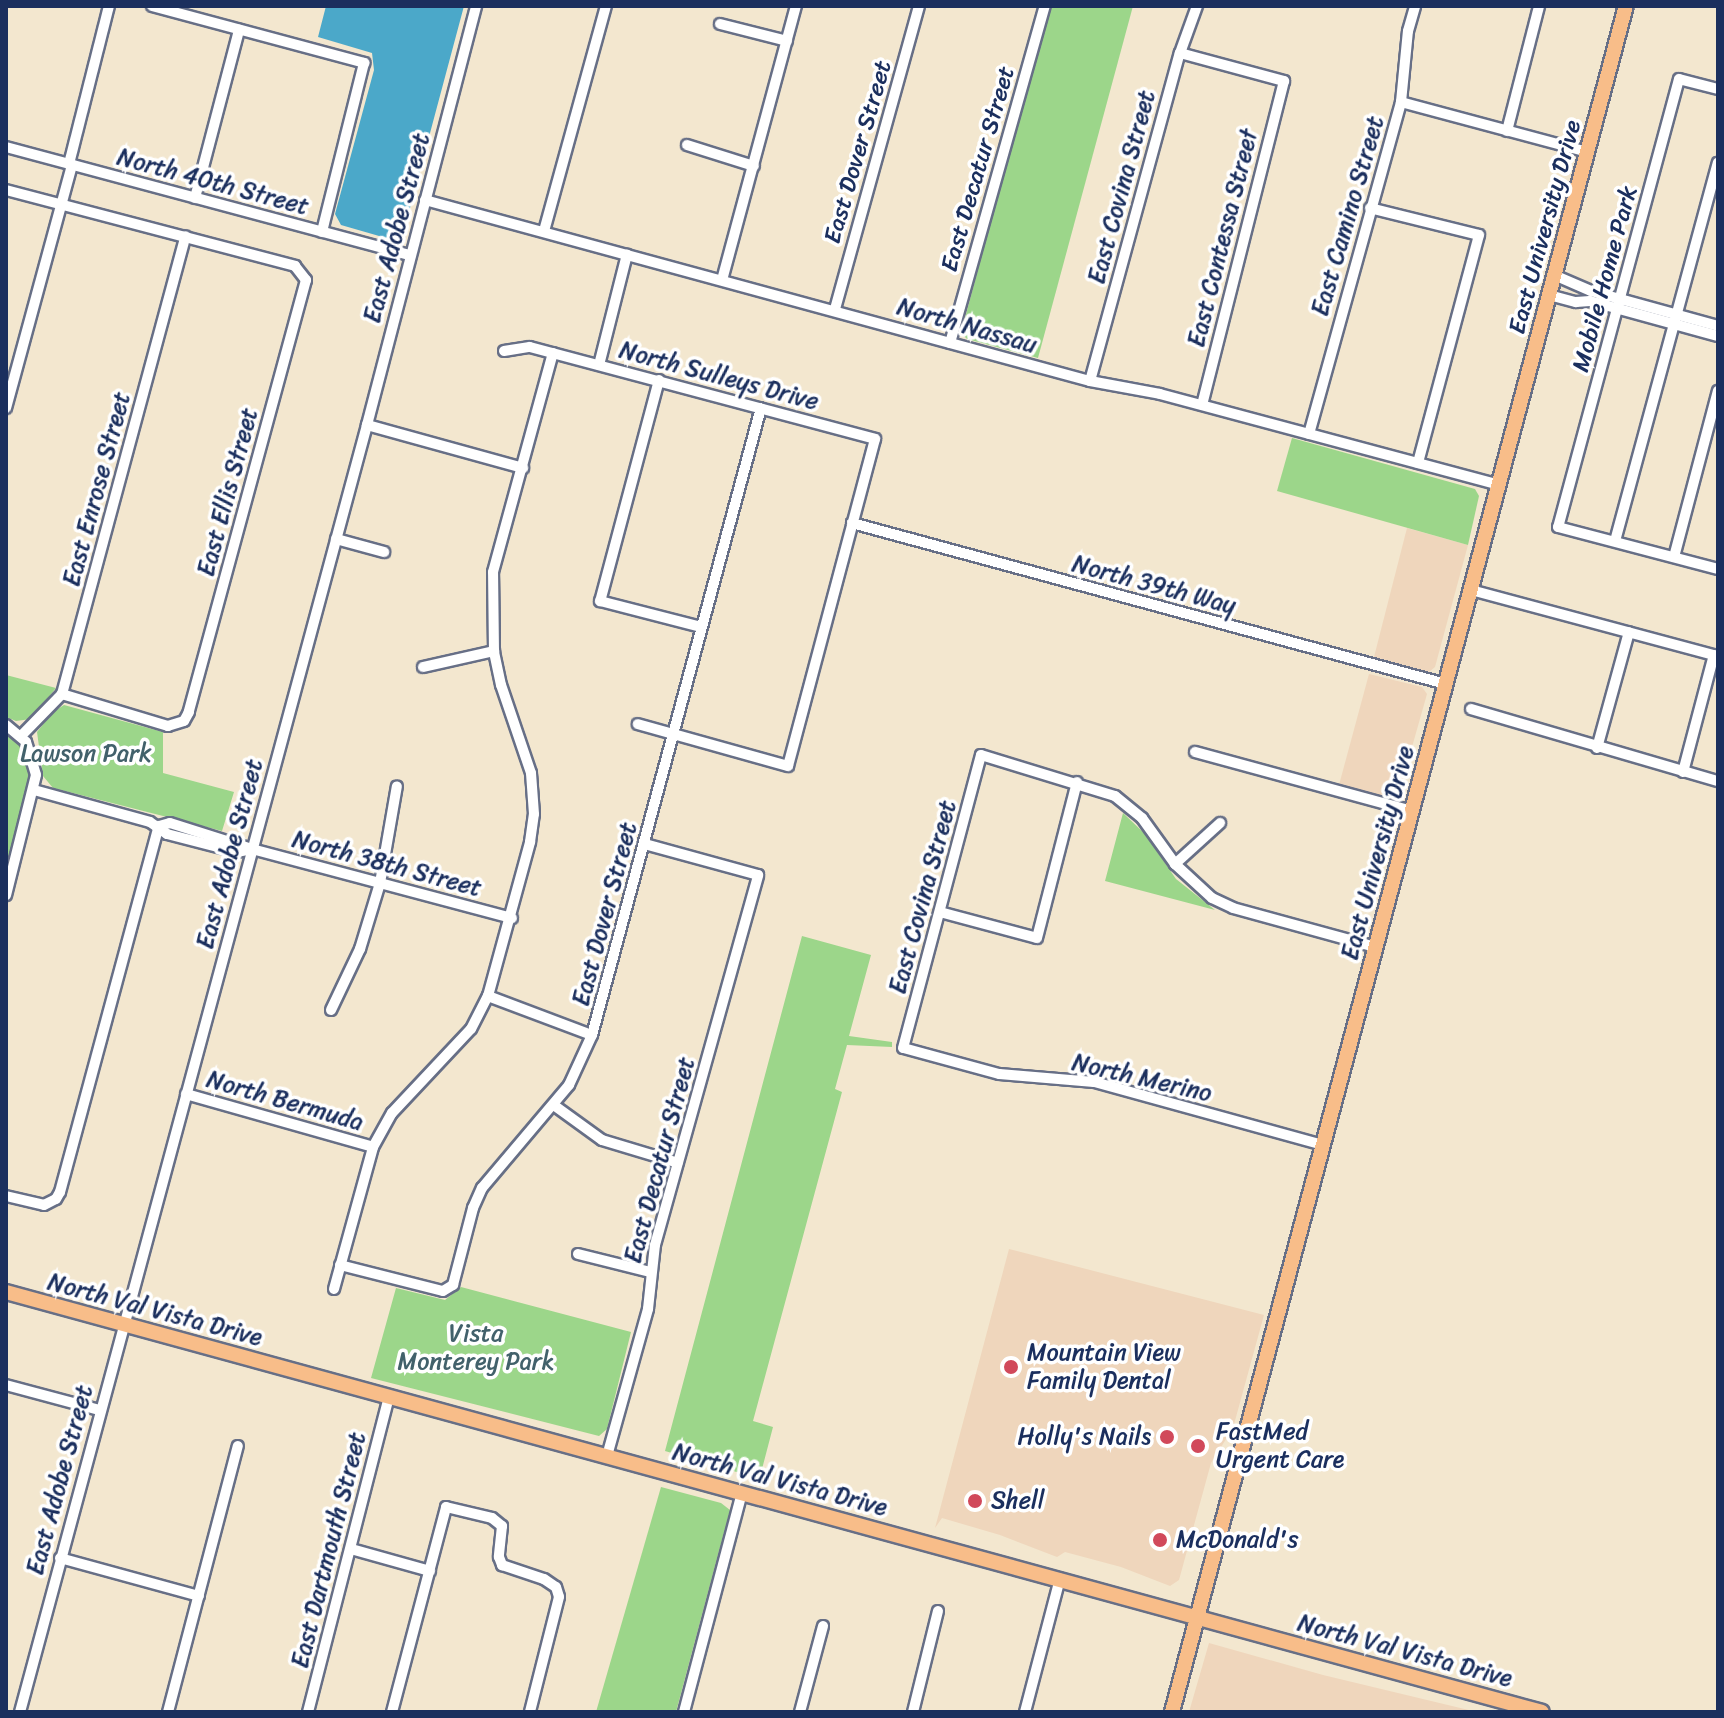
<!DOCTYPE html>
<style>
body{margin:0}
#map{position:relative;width:1724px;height:1718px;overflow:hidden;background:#f3e7cf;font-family:Sriracha,sans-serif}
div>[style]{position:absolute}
.built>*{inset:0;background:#efd6bc}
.green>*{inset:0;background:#9cd68a}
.water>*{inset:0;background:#4ba8c9}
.roads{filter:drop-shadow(2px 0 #676f86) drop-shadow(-2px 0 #676f86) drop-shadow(0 2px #676f86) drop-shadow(0 -2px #676f86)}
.minor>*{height:10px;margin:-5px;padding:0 5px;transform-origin:5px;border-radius:5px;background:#fff}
.major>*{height:14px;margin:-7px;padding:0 7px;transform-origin:7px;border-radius:7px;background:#f8bd89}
.dots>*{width:22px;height:22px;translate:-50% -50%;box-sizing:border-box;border:4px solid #fff;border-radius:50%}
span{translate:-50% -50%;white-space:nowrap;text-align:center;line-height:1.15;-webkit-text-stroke:7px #fff;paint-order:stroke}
.street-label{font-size:24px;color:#1b2f5e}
.park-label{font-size:24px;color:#42616b}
.poi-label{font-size:24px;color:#1b2f5e}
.left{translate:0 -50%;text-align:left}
.right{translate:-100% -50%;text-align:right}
.frame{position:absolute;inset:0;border:8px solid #1b2f5e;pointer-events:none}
</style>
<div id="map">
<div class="built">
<i style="clip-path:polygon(1407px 528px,1468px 545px,1435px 667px,1429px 672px,1374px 657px)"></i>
<i style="clip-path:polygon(1369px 674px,1422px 687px,1427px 694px,1397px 800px,1339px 785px)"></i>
<i style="clip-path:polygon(1009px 1249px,1264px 1315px,1233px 1428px,1211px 1463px,1179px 1580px,1170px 1586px,1121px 1567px,1065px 1552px,1057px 1557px,1000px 1535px,942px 1518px,935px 1528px)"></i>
<i style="clip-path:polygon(1209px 1643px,1323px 1675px,1477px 1712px,1189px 1712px)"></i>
</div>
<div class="green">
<i style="clip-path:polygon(1048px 6px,1133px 6px,1038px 358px,967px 339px,961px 333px)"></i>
<i style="clip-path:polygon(1292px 438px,1475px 489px,1479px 496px,1468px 545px,1277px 491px)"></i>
<i style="clip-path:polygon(6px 675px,56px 688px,31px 719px,16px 721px,6px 717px)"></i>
<i style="clip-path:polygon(64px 705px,163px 732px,163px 773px,234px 792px,222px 831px,53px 788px,43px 776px,37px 732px,53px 712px)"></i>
<i style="clip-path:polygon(6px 731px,24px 750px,30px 773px,6px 872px)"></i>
<i style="clip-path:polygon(1123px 813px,1145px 834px,1176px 879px,1215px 910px,1105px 881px)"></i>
<i style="clip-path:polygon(802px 936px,871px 955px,849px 1036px,892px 1042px,892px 1047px,847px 1045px,835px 1089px,842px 1092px,753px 1421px,773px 1427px,762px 1469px,742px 1463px,740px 1473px,665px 1451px)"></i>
<i style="clip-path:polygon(461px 1287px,631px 1332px,607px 1429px,599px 1436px,371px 1378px,396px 1288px,445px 1300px)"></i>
<i style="clip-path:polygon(661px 1487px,721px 1503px,730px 1510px,676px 1712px,596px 1712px)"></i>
</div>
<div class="water">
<i style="clip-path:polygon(326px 6px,464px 6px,403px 234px,393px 240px,341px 225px,335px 214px,374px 70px,372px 53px,318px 37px)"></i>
</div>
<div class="roads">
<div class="minor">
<i style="left:152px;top:6px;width:220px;rotate:15deg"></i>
<i style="left:364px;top:63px;width:174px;rotate:104deg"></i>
<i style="left:720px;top:24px;width:69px;rotate:14.2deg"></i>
<i style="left:1180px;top:53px;width:108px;rotate:15.1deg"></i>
<i style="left:1284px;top:81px;width:334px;rotate:104.2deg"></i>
<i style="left:1718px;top:89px;width:40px;rotate:-165.6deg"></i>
<i style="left:1679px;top:79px;width:464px;rotate:105.1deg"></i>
<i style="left:1558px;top:527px;width:165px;rotate:14.7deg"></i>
<i style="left:1401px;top:102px;width:193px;rotate:15deg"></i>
<i style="left:1507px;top:131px;width:129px;rotate:-75.6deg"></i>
<i style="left:687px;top:145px;width:70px;rotate:17.4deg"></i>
<i style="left:6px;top:147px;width:418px;rotate:15deg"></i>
<i style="left:69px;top:164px;width:163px;rotate:-75.8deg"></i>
<i style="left:6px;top:190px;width:299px;rotate:14.7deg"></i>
<i style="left:295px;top:266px;width:18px;rotate:52deg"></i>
<i style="left:306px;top:280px;width:448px;rotate:105.2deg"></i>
<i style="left:189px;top:712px;width:10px;rotate:119deg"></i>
<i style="left:184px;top:721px;width:17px;rotate:163deg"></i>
<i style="left:168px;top:726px;width:111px;rotate:-163.2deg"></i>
<i style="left:195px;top:198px;width:174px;rotate:-75.3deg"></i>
<i style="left:425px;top:200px;width:689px;rotate:15.23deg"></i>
<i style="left:1090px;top:381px;width:71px;rotate:10.5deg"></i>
<i style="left:1160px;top:394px;width:351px;rotate:15deg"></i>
<i style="left:1370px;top:208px;width:112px;rotate:13.9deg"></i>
<i style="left:1479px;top:235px;width:236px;rotate:105deg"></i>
<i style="left:544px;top:231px;width:233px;rotate:-74.6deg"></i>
<i style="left:1554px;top:275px;width:40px;rotate:23.4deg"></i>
<i style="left:1591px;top:291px;width:132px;rotate:15.4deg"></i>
<i style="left:722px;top:280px;width:284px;rotate:-74.9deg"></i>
<i style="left:1549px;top:295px;width:28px;rotate:15deg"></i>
<i style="left:1576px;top:302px;width:14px;rotate:-4deg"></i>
<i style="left:1590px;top:301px;width:133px;rotate:15.3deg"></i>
<i style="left:835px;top:309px;width:314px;rotate:-74.5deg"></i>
<i style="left:950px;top:343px;width:350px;rotate:-74.3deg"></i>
<i style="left:504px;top:351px;width:26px;rotate:-9deg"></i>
<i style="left:530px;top:347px;width:357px;rotate:14.9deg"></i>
<i style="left:875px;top:439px;width:338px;rotate:104.9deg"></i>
<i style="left:788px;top:766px;width:156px;rotate:-164.4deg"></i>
<i style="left:599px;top:365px;width:114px;rotate:-75.8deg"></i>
<i style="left:659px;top:380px;width:229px;rotate:104.9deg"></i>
<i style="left:600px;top:601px;width:104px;rotate:14.4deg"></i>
<i style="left:1090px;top:381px;width:340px;rotate:-74.7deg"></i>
<i style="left:1180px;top:53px;width:50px;rotate:-70.1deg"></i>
<i style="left:6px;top:408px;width:252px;rotate:-74.8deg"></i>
<i style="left:367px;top:425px;width:162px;rotate:15.4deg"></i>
<i style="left:1309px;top:434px;width:345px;rotate:-74.5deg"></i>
<i style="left:1401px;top:102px;width:71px;rotate:-84.4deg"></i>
<i style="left:1408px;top:31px;width:26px;rotate:-74deg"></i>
<i style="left:852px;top:523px;width:615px;rotate:15.17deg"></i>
<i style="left:336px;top:539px;width:50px;rotate:15.2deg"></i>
<i style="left:1615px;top:541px;width:392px;rotate:-74.8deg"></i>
<i style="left:1674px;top:557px;width:172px;rotate:-75.2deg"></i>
<i style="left:1471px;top:590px;width:256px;rotate:15deg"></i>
<i style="left:423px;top:667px;width:73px;rotate:-12.7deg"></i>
<i style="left:1471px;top:709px;width:257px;rotate:16.3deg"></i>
<i style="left:6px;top:725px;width:26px;rotate:40deg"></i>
<i style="left:26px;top:742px;width:34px;rotate:73deg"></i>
<i style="left:36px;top:775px;width:124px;rotate:104deg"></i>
<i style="left:21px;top:736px;width:59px;rotate:-45.7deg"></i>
<i style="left:62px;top:694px;width:474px;rotate:-74.9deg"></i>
<i style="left:1597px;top:748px;width:120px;rotate:-74.6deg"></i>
<i style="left:1195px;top:752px;width:225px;rotate:15.2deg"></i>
<i style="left:1683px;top:772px;width:121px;rotate:-75.2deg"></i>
<i style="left:34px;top:790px;width:120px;rotate:15.4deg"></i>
<i style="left:150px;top:822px;width:21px;rotate:35deg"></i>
<i style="left:167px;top:834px;width:72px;rotate:14.4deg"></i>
<i style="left:237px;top:852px;width:15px;rotate:-11deg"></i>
<i style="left:159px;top:826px;width:11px;rotate:-15deg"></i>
<i style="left:170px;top:823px;width:86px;rotate:17.6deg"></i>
<i style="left:252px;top:849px;width:269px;rotate:14.9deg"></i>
<i style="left:1175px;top:864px;width:61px;rotate:-42.3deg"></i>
<i style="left:940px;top:912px;width:100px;rotate:15deg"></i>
<i style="left:1037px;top:938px;width:161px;rotate:-75.6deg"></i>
<i style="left:488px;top:996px;width:111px;rotate:20.6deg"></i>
<i style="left:331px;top:1010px;width:68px;rotate:-64.6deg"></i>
<i style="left:360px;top:949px;width:69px;rotate:-73.1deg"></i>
<i style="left:380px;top:883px;width:98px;rotate:-80.1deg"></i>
<i style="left:186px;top:1094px;width:194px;rotate:15.8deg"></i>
<i style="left:555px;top:1106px;width:58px;rotate:35.9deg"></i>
<i style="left:602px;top:1140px;width:79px;rotate:16.8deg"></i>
<i style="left:1323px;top:1145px;width:238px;rotate:-164.6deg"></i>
<i style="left:1094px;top:1082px;width:95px;rotate:-175.2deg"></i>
<i style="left:999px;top:1074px;width:99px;rotate:-164.8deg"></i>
<i style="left:903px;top:1048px;width:303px;rotate:-75.1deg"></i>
<i style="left:981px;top:755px;width:140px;rotate:17deg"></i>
<i style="left:1115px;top:796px;width:35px;rotate:39deg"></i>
<i style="left:1142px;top:818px;width:57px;rotate:54.3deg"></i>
<i style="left:1175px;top:864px;width:50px;rotate:42.6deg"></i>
<i style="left:1212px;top:898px;width:23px;rotate:25deg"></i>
<i style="left:1233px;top:908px;width:148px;rotate:15.3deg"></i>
<i style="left:6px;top:1196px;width:39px;rotate:13deg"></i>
<i style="left:44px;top:1205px;width:13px;rotate:-27deg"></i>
<i style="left:56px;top:1199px;width:8px;rotate:-60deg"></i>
<i style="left:60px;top:1192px;width:379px;rotate:-74.9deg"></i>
<i style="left:578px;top:1254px;width:74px;rotate:14deg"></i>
<i style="left:340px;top:1265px;width:106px;rotate:14.2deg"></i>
<i style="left:443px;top:1291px;width:12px;rotate:-31deg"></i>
<i style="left:453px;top:1285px;width:80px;rotate:-75.4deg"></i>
<i style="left:473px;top:1208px;width:22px;rotate:-66deg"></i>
<i style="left:482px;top:1188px;width:135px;rotate:-49.8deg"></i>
<i style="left:569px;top:1085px;width:55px;rotate:-65.3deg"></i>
<i style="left:592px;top:1035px;width:649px;rotate:-74.92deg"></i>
<i style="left:334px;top:1289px;width:147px;rotate:-74.6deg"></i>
<i style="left:373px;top:1147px;width:39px;rotate:-61deg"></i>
<i style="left:392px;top:1113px;width:115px;rotate:-46.8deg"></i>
<i style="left:471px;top:1029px;width:37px;rotate:-63deg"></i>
<i style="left:488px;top:996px;width:160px;rotate:-74.7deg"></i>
<i style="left:530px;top:842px;width:28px;rotate:-82deg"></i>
<i style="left:534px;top:814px;width:41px;rotate:-94.2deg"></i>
<i style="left:531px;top:773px;width:93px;rotate:-108.8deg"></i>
<i style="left:501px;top:685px;width:35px;rotate:-102deg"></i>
<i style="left:494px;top:651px;width:79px;rotate:-90.7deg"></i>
<i style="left:493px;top:572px;width:227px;rotate:-74.7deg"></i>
<i style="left:6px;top:1385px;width:96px;rotate:15deg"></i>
<i style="left:607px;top:1456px;width:153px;rotate:-74.4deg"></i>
<i style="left:648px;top:1309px;width:64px;rotate:-83.8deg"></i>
<i style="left:655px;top:1245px;width:384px;rotate:-74.4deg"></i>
<i style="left:758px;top:875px;width:117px;rotate:-164.7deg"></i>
<i style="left:351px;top:1549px;width:82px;rotate:15.6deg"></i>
<i style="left:60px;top:1558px;width:144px;rotate:15.3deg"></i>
<i style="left:20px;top:1712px;width:1333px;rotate:-74.91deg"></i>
<i style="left:367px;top:425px;width:433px;rotate:-75.4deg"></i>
<i style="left:168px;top:1712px;width:275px;rotate:-75.3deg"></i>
<i style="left:308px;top:1712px;width:325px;rotate:-75.6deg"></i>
<i style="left:392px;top:1712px;width:212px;rotate:-75.2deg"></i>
<i style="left:446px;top:1507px;width:47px;rotate:13.4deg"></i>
<i style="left:492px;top:1518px;width:13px;rotate:39deg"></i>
<i style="left:502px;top:1526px;width:31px;rotate:96deg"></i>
<i style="left:499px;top:1557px;width:9px;rotate:69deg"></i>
<i style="left:502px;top:1565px;width:44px;rotate:18.4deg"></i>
<i style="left:544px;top:1579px;width:14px;rotate:34deg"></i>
<i style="left:556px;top:1587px;width:10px;rotate:73deg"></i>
<i style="left:559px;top:1597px;width:119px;rotate:104.2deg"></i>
<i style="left:684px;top:1712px;width:227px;rotate:-75.2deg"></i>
<i style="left:800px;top:1712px;width:89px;rotate:-75deg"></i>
<i style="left:913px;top:1712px;width:104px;rotate:-76.1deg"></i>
<i style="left:1025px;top:1712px;width:138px;rotate:-75.3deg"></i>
</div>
<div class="major">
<i style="left:6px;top:1292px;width:1592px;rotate:15.29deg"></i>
<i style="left:1172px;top:1712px;width:1765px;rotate:-75.1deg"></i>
</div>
</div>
<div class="dots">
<i style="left:1011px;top:1367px;background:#d1495b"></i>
<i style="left:1167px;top:1437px;background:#d1495b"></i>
<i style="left:1198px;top:1446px;background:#d1495b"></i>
<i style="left:975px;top:1501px;background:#d1495b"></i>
<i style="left:1160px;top:1540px;background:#d1495b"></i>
</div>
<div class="street-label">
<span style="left:858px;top:152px;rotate:-74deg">East Dover Street</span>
<span style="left:978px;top:169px;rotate:-74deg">East Decatur Street</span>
<span style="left:213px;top:182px;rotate:15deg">North 40th Street</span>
<span style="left:1122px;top:187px;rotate:-75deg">East Covina Street</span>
<span style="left:1348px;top:216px;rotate:-74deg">East Camino Street</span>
<span style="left:1545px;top:227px;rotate:-75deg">East University Drive</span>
<span style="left:397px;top:228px;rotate:-75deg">East Adobe Street</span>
<span style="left:1223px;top:238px;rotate:-76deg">East Contessa Street</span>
<span style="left:1605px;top:279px;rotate:-75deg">Mobile Home Park</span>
<span style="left:967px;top:326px;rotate:16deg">North Nassau</span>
<span style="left:719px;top:376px;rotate:15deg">North Sulleys Drive</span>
<span style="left:97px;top:489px;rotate:-75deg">East Enrose Street</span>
<span style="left:228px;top:492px;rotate:-75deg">East Ellis Street</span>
<span style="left:1154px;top:585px;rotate:15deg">North 39th Way</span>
<span style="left:1378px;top:853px;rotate:-75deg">East University Drive</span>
<span style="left:230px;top:854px;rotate:-75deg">East Adobe Street</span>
<span style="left:387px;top:864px;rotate:15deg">North 38th Street</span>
<span style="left:923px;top:897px;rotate:-75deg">East Covina Street</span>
<span style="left:605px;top:914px;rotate:-75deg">East Dover Street</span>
<span style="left:1142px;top:1078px;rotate:13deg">North Merino</span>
<span style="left:285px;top:1101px;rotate:16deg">North Bermuda</span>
<span style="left:660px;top:1160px;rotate:-75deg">East Decatur Street</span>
<span style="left:155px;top:1310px;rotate:15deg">North Val Vista Drive</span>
<span style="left:60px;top:1480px;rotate:-75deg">East Adobe Street</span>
<span style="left:780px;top:1480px;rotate:15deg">North Val Vista Drive</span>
<span style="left:329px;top:1550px;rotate:-76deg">East Dartmouth Street</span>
<span style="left:1405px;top:1651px;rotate:15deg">North Val Vista Drive</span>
</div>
<div class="park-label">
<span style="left:86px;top:754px">Lawson Park</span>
<span style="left:476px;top:1348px">Vista<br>Monterey Park</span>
</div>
<div class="poi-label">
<span class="left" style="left:1027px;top:1367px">Mountain View<br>Family Dental</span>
<span class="left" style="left:1216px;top:1446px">FastMed<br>Urgent Care</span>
<span class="right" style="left:1151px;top:1437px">Holly's Nails</span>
<span class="left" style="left:991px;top:1501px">Shell</span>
<span class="left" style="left:1176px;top:1540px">McDonald's</span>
</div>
<div class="frame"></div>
</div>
